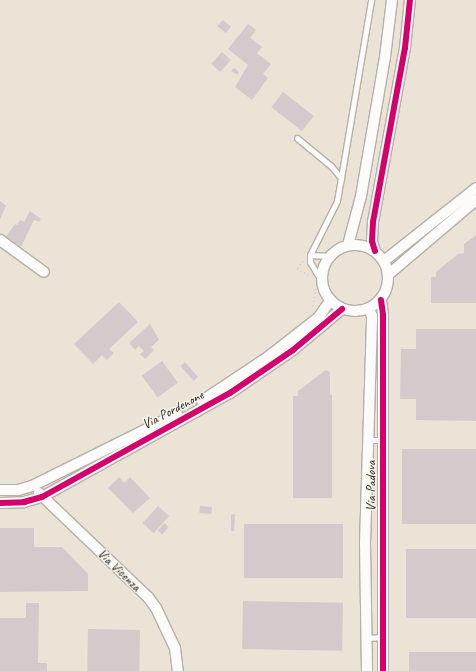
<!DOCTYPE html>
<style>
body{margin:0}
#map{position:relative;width:476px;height:671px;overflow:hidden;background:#ebe3d6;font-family:Caveat,sans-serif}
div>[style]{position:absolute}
.building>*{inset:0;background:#d4cacc;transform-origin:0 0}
.path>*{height:2px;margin-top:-1px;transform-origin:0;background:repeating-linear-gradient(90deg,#d4d2ce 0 1px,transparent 0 4px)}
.roads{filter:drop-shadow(1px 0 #b5b0a8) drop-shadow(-1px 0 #b5b0a8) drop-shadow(0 1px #b5b0a8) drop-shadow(0 -1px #b5b0a8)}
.lane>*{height:5px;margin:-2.5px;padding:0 2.5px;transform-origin:2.5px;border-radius:2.5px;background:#fcfbf9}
.street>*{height:10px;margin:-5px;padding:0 5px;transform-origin:5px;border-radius:5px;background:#fcfbf9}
.street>.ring{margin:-5px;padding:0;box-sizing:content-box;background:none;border:10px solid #fcfbf9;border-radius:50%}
.cycleway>*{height:6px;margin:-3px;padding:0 3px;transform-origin:3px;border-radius:3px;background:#d6006c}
span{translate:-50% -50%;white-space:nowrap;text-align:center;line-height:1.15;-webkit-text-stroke:3px #f7f3e8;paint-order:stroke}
.street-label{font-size:14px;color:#2b2b2b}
</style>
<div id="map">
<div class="building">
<i style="clip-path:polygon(223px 20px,231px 27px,226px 33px,217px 26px)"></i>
<i style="clip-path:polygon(248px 24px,256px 30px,250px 38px,262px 47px,257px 53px,271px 64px,263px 74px,268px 78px,252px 100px,235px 87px,248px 65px,228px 49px)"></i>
<i style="left:222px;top:52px;width:12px;height:16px;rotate:42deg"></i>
<i style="clip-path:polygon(234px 68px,239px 72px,237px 75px,231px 71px)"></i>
<i style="left:283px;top:92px;width:39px;height:19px;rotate:38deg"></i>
<i style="clip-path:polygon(0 201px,6px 206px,0 219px)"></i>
<i style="clip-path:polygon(30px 211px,41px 219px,39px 222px,34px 220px,21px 247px,6px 237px,15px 224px,17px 225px,20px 220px,24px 222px)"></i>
<i style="clip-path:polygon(476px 235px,476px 303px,431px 303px,431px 277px,436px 277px,436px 272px,458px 254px,464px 253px,464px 244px)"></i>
<i style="clip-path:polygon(119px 302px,138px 322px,109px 349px,114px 353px,107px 360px,102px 355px,93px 364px,74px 344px)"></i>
<i style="clip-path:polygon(150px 324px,159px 340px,151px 347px,154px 350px,145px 359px,140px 354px,144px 351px,139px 346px,135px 350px,129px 343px)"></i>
<i style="clip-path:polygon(416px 329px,476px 329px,476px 421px,416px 420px,416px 399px,400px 399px,401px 349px,416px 349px)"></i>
<i style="left:162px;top:361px;width:27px;height:25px;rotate:54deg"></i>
<i style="left:185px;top:362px;width:20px;height:6px;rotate:49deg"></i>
<i style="clip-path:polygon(326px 370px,330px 372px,330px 395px,332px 395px,332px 498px,293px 498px,293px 396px,298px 396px,298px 391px)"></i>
<i style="left:402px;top:449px;width:74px;height:75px"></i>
<i style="clip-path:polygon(119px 477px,124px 483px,130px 477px,150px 498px,133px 513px,108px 488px)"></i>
<i style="left:158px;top:506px;width:15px;height:23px;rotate:42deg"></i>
<i style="left:200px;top:506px;width:12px;height:7px;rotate:5deg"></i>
<i style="clip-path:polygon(235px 514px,234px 531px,231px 531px,231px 515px)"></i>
<i style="left:164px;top:523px;width:6px;height:10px;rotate:39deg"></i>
<i style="left:244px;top:524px;width:99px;height:54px"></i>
<i style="clip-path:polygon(0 528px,34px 528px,34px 547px,62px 547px,88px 574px,88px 591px,0 592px)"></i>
<i style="left:406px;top:549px;width:70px;height:69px"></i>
<i style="left:243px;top:601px;width:100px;height:48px;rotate:1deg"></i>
<i style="clip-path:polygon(26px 603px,39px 603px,38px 663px,47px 663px,47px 671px,0 671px,0 618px,26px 618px)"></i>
<i style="left:88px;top:629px;width:52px;height:42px;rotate:1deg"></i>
<i style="left:409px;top:652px;width:67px;height:19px"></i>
</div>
<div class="path">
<i style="left:303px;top:261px;width:10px;rotate:127deg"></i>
<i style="left:297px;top:269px;width:14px;rotate:30deg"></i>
<i style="left:313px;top:306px;width:19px;rotate:-81deg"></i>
</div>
<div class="roads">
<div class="lane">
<i style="left:297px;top:138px;width:44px;rotate:39.5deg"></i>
<i style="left:331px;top:166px;width:16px;rotate:50deg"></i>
<i style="left:341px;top:178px;width:23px;rotate:100deg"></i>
<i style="left:337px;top:201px;width:60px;rotate:116.6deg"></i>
<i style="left:341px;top:178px;width:181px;rotate:-80.4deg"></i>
<i style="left:322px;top:282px;width:23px;rotate:-121deg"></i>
<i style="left:310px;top:262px;width:7px;rotate:-90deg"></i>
<i style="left:310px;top:255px;width:20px;rotate:3deg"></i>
<i style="left:367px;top:440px;width:16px"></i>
<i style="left:367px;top:638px;width:16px;rotate:-4deg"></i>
</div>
<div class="street">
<i style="left:0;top:240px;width:54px;rotate:36deg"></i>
<i class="ring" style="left:322px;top:245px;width:56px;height:56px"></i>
<i style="left:348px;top:245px;width:51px;rotate:-75.1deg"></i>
<i style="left:361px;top:196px;width:141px;rotate:-80.2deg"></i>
<i style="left:385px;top:57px;width:57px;rotate:-83deg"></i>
<i style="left:375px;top:251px;width:10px;rotate:-107deg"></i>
<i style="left:372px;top:241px;width:19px;rotate:-87deg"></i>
<i style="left:373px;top:222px;width:177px;rotate:-79.6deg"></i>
<i style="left:405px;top:48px;width:48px;rotate:-84.1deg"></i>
<i style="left:384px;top:261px;width:117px;rotate:-38.4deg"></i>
<i style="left:389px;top:274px;width:114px;rotate:-40.4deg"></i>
<i style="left:381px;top:300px;width:15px;rotate:82deg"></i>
<i style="left:383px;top:315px;width:356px;rotate:90deg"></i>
<i style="left:202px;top:401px;width:79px;rotate:-33.7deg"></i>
<i style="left:268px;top:357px;width:63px;rotate:-38deg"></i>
<i style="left:318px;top:318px;width:21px;rotate:-55deg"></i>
<i style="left:0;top:490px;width:18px"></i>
<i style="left:18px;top:490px;width:15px;rotate:-16deg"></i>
<i style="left:32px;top:486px;width:162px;rotate:-26.4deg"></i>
<i style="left:39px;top:493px;width:151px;rotate:43.7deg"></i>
<i style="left:148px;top:597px;width:14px;rotate:54deg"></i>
<i style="left:156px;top:608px;width:44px;rotate:64.6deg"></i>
<i style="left:175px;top:648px;width:23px;rotate:83deg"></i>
<i style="left:0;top:503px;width:24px;rotate:-2deg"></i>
<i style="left:24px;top:502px;width:19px;rotate:-16deg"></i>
<i style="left:42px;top:497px;width:215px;rotate:-29deg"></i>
<i style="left:230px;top:393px;width:76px;rotate:-34.3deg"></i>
<i style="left:293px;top:350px;width:64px;rotate:-39.9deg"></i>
<i style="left:367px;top:671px;width:128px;rotate:-90.9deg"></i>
<i style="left:365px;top:543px;width:227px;rotate:-88.2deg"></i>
<i style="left:372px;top:316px;width:8px;rotate:-113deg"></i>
</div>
</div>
<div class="cycleway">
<i style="left:375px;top:251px;width:10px;rotate:-107deg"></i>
<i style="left:372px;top:241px;width:19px;rotate:-87deg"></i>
<i style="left:373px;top:222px;width:177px;rotate:-79.6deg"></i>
<i style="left:405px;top:48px;width:48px;rotate:-84.1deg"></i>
<i style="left:381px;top:300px;width:15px;rotate:82deg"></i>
<i style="left:383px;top:315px;width:356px;rotate:90deg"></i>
<i style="left:0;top:503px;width:24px;rotate:-2deg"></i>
<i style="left:24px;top:502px;width:19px;rotate:-16deg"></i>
<i style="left:42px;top:497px;width:215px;rotate:-29deg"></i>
<i style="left:230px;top:393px;width:76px;rotate:-34.3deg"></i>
<i style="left:293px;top:350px;width:64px;rotate:-39.9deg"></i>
</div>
<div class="street-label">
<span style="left:173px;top:410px;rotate:-28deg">Via Pordenone</span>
<span style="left:371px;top:486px;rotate:-90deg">Via Padova</span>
<span style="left:119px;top:570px;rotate:44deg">Via Vicenza</span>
</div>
</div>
